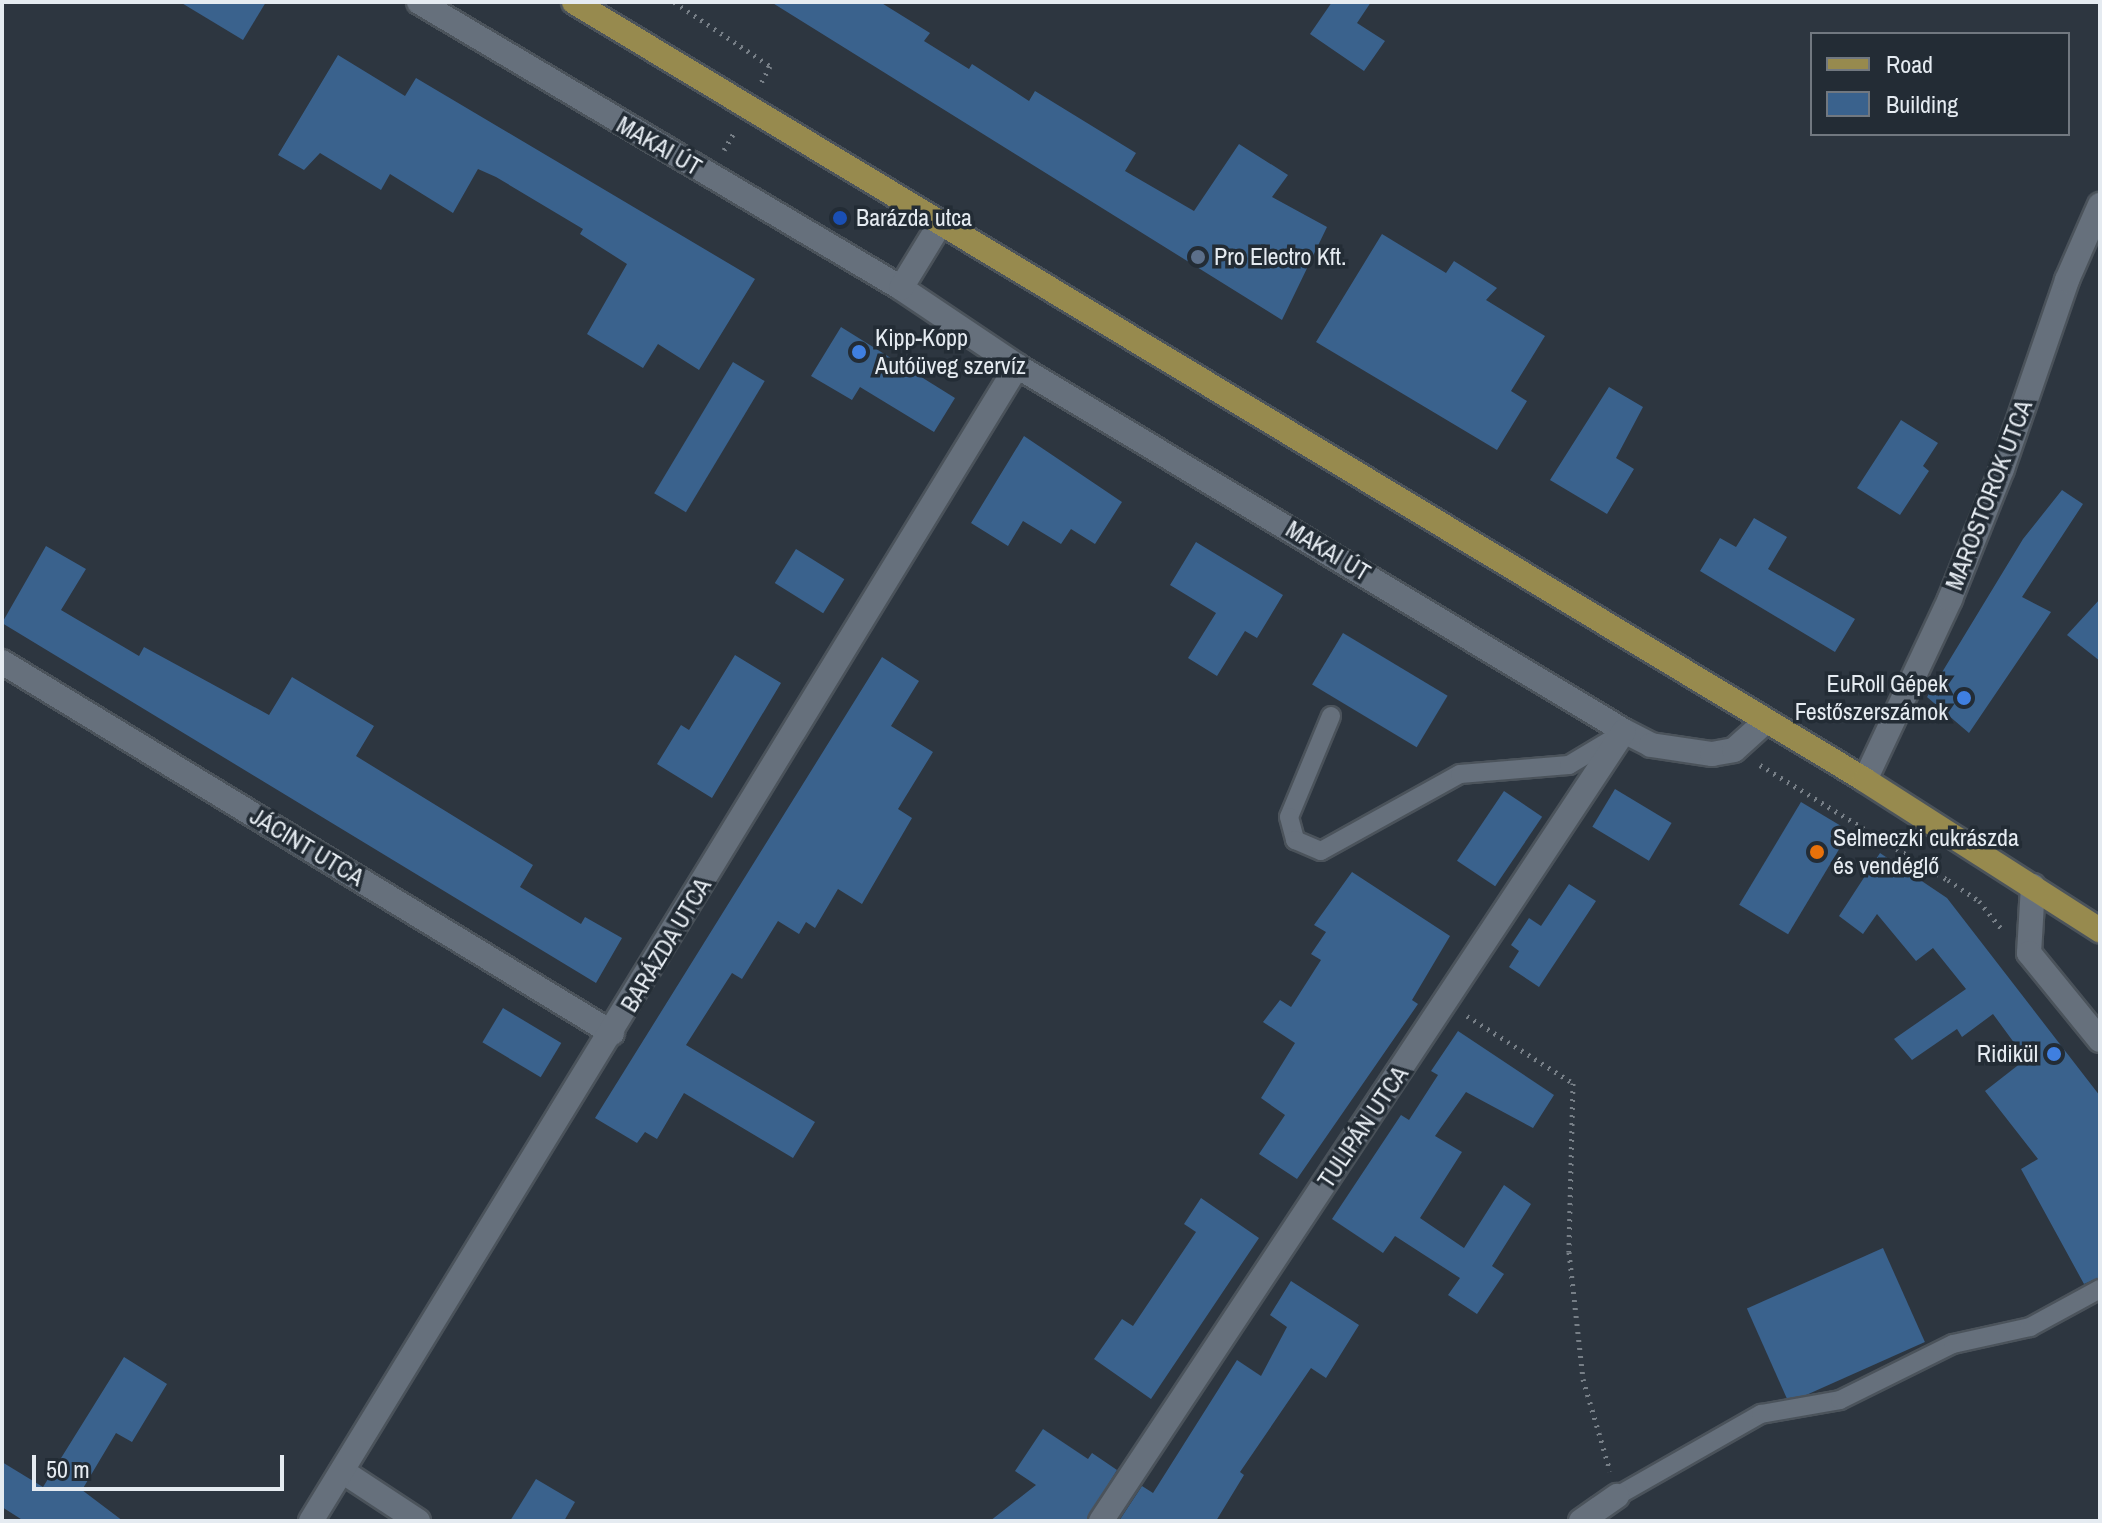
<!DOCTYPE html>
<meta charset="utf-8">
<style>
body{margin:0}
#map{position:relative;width:2102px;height:1523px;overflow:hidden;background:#2d3640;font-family:"Archivo Narrow",sans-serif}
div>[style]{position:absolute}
.building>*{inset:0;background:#3a628d;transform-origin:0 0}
.path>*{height:5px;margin-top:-2.5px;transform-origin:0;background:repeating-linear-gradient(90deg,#777f87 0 2px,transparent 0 8px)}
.roads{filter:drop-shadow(2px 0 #4b535b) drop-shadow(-2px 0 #4b535b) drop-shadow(0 2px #4b535b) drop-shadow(0 -2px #4b535b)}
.service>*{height:18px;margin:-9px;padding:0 9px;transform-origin:9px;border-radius:9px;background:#66707c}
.minor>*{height:24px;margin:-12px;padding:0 12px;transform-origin:12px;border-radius:12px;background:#66707c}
.primary>*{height:24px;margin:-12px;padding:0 12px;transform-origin:12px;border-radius:12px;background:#978a4e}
.dots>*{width:22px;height:22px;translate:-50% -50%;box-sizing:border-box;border:4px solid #232c35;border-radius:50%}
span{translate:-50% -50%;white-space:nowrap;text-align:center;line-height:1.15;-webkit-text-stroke:7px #232c35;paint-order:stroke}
.street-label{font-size:24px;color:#e5ebf1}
.poi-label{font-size:24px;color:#e5ebf1}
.left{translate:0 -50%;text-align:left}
.right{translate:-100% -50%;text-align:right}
.frame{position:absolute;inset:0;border:4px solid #e5ebf1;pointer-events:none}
.legend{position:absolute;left:1810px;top:32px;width:260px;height:104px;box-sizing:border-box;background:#232c35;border:2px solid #717880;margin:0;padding:10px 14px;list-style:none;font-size:24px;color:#e5ebf1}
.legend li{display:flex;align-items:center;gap:16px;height:40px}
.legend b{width:40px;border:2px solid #717880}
.scale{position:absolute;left:32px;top:1455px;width:252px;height:36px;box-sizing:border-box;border:4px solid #e5ebf1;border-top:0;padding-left:10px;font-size:24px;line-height:28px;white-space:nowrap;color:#e5ebf1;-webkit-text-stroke:6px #232c35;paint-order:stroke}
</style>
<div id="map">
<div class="building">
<i style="clip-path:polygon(180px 2px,266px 2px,243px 40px)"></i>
<i style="clip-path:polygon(771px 2px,880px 2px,930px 33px,924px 41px,969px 69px,972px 64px,1029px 101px,1035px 91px,1136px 153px,1125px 171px,1194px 211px,1239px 144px,1288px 175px,1272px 197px,1327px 227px,1282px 320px)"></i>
<i style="clip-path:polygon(1332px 2px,1371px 2px,1357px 23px,1385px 41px,1364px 71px,1310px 34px)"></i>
<i style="clip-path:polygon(338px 55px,405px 96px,416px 78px,755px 279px,699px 370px,658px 344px,643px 368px,587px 334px,627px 264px,580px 234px,583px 229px,496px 177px,478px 169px,453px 213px,390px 174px,381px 190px,320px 153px,304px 170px,278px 155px)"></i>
<i style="clip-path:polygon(1382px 234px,1446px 273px,1454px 261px,1497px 288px,1486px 300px,1545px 336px,1511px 391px,1527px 401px,1497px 450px,1316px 342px)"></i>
<i style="clip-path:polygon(841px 327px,955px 398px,934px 432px,860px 387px,852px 400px,811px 376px)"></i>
<i style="left:733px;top:362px;width:37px;height:153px;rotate:31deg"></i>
<i style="clip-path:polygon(1609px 387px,1643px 407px,1616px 458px,1634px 469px,1607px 514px,1550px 480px)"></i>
<i style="clip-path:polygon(1901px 420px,1938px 443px,1923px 466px,1929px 471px,1900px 515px,1857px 488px)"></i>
<i style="clip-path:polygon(1024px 436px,1122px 502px,1095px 544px,1071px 529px,1061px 544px,1023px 521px,1008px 546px,971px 523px)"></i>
<i style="clip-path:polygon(2062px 490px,2083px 504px,2022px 597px,2051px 612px,1969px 733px,1927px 697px,2023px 539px)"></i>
<i style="clip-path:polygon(1754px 518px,1787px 537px,1768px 569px,1855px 619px,1835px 652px,1700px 571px,1720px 538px,1736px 547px)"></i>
<i style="clip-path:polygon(1196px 542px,1283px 595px,1257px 638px,1245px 631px,1217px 676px,1188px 658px,1216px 613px,1170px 585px)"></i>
<i style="clip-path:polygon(46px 546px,86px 569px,61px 610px,139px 656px,144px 647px,269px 715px,292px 677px,374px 726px,356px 756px,533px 865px,520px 887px,581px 924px,585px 917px,622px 938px,596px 983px,2px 623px)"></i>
<i style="left:796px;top:549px;width:57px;height:40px;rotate:32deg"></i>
<i style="clip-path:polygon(2100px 599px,2100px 661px,2067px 635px)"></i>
<i style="left:1343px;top:633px;width:122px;height:60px;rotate:31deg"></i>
<i style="clip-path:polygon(735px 655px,781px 683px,712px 798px,657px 764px,681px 725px,689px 730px)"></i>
<i style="clip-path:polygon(882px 657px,919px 681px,891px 726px,933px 752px,898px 809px,912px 818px,862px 904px,838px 889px,815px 928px,806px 922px,799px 934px,778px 921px,742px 979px,732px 973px,686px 1045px,815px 1122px,793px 1158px,684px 1093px,657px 1139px,645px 1132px,637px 1143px,595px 1118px)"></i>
<i style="left:1615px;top:789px;width:66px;height:44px;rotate:31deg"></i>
<i style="left:1504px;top:791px;width:46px;height:84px;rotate:34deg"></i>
<i style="left:1801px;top:802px;width:57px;height:120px;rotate:31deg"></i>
<i style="clip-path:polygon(1880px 853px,1947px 898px,2100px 1096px,2100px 1277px,2084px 1284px,2021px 1169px,2038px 1159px,1985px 1091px,2026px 1059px,1993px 1014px,1962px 1037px,1957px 1029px,1912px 1060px,1894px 1039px,1966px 989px,1933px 948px,1916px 961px,1877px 914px,1863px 934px,1839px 916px)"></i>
<i style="clip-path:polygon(1352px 872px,1450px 936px,1412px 1000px,1418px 1004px,1297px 1179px,1259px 1154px,1285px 1115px,1261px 1098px,1295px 1043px,1263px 1022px,1280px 1000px,1291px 1007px,1321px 960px,1311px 954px,1326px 932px,1314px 925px)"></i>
<i style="clip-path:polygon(1569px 884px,1596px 901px,1539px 987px,1509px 967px,1519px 951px,1511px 945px,1529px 918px,1541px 926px)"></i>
<i style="left:503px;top:1008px;width:68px;height:40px;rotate:31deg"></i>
<i style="clip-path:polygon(1458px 1031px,1554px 1095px,1533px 1128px,1466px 1092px,1435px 1136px,1462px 1152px,1420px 1218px,1464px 1248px,1504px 1185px,1531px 1204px,1492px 1266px,1504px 1274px,1477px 1314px,1448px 1295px,1460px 1278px,1395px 1236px,1383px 1253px,1332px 1219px,1401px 1115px,1409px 1120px,1438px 1075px,1431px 1071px)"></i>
<i style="clip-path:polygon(1201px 1198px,1259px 1238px,1151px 1399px,1094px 1359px,1122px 1319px,1133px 1326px,1196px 1232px,1184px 1224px)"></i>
<i style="left:1883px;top:1248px;width:103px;height:149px;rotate:66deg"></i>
<i style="clip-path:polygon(1291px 1281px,1359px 1325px,1326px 1378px,1311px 1368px,1240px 1472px,1244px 1475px,1216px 1521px,1119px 1521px,1142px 1486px,1153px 1493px,1237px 1360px,1261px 1376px,1287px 1327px,1270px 1315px)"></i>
<i style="clip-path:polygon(124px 1357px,167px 1384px,132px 1442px,116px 1433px,82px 1490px,123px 1521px,24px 1521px,2px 1507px,2px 1462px,43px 1487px)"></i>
<i style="clip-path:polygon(1043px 1429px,1088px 1459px,1092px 1453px,1117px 1470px,1086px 1521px,990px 1521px,1036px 1485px,1015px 1471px)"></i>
<i style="clip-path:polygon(536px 1479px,575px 1502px,564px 1521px,510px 1521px)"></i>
</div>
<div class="path">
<i style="left:674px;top:2px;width:115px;rotate:33.7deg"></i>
<i style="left:770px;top:66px;width:19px;rotate:118deg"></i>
<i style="left:724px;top:150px;width:22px;rotate:-60deg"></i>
<i style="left:1760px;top:765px;width:220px;rotate:31.5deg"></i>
<i style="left:1948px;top:880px;width:37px;rotate:34deg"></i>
<i style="left:1979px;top:901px;width:36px;rotate:51deg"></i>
<i style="left:1467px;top:1016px;width:125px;rotate:32.3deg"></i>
<i style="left:1573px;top:1083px;width:169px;rotate:91.4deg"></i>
<i style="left:1569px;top:1252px;width:128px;rotate:83.7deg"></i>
<i style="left:1583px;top:1379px;width:96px;rotate:73.6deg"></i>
</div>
<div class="roads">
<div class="service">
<i style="left:1331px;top:716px;width:109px;rotate:112.6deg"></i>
<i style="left:1289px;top:817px;width:24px;rotate:75deg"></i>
<i style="left:1295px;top:840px;width:28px;rotate:23deg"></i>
<i style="left:1321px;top:851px;width:159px;rotate:-29deg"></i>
<i style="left:1460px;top:774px;width:109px;rotate:-4.7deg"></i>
<i style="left:1569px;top:765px;width:58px;rotate:-31deg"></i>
<i style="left:1617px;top:1496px;width:166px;rotate:-29.7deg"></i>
<i style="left:1761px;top:1414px;width:80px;rotate:-10deg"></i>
<i style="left:1840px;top:1400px;width:126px;rotate:-26.4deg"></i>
<i style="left:1953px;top:1344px;width:79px;rotate:-12.4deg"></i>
<i style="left:2030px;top:1327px;width:80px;rotate:-28.5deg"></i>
</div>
<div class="minor">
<i style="left:419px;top:2px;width:560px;rotate:30.68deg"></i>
<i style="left:901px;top:288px;width:140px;rotate:33.9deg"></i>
<i style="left:1017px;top:366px;width:708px;rotate:31.02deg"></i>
<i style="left:1624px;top:731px;width:30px;rotate:27deg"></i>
<i style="left:1651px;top:745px;width:62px;rotate:8.4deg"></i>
<i style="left:1712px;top:754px;width:22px;rotate:-10deg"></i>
<i style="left:1734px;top:750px;width:42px;rotate:-42.1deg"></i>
<i style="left:901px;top:288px;width:75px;rotate:-58.6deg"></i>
<i style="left:2px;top:662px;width:714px;rotate:31.31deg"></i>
<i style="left:1865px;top:780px;width:200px;rotate:-64.8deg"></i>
<i style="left:1950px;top:599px;width:140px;rotate:-68.2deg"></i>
<i style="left:2002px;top:469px;width:200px;rotate:-71deg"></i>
<i style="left:2067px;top:280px;width:82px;rotate:-66.3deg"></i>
<i style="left:2033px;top:886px;width:67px;rotate:93.4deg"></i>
<i style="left:2029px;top:953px;width:112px;rotate:50.8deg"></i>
<i style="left:342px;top:1471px;width:91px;rotate:33.3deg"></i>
<i style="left:311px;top:1521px;width:1354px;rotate:-58.56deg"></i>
<i style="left:1101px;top:1521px;width:947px;rotate:-56.49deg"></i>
<i style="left:1581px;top:1521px;width:44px;rotate:-34.8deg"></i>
</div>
<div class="primary">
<i style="left:574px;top:2px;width:1507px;rotate:31.07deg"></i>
<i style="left:1865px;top:780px;width:279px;rotate:32.6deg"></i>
</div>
</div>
<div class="dots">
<i style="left:840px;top:218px;background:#1a4fb4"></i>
<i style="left:1198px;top:257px;background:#5c6f8a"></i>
<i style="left:859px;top:352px;background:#3f7fe0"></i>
<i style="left:1964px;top:698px;background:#3f7fe0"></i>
<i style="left:1817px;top:852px;background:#e8710a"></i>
<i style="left:2054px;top:1054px;background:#3f7fe0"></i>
</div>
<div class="street-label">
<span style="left:659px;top:146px;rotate:30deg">MAKAI ÚT</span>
<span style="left:1989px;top:495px;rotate:-69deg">MAROSTOROK UTCA</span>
<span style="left:1328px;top:551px;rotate:31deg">MAKAI ÚT</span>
<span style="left:307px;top:847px;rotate:31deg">JÁCINT UTCA</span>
<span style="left:666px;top:945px;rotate:-59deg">BARÁZDA UTCA</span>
<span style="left:1363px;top:1127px;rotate:-56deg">TULIPÁN UTCA</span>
</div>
<div class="poi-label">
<span class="left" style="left:856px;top:218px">Barázda utca</span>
<span class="left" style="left:1214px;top:257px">Pro Electro Kft.</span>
<span class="left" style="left:875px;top:352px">Kipp-Kopp<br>Autóüveg szervíz</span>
<span class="right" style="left:1948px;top:698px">EuRoll Gépek<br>Festőszerszámok</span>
<span class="left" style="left:1833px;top:852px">Selmeczki cukrászda<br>és vendéglő</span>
<span class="right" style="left:2038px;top:1054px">Ridikül</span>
</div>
<div class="frame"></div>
<ul class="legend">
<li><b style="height:10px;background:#978a4e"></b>Road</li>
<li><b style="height:22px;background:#3a628d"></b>Building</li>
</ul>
<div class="scale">50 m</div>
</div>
